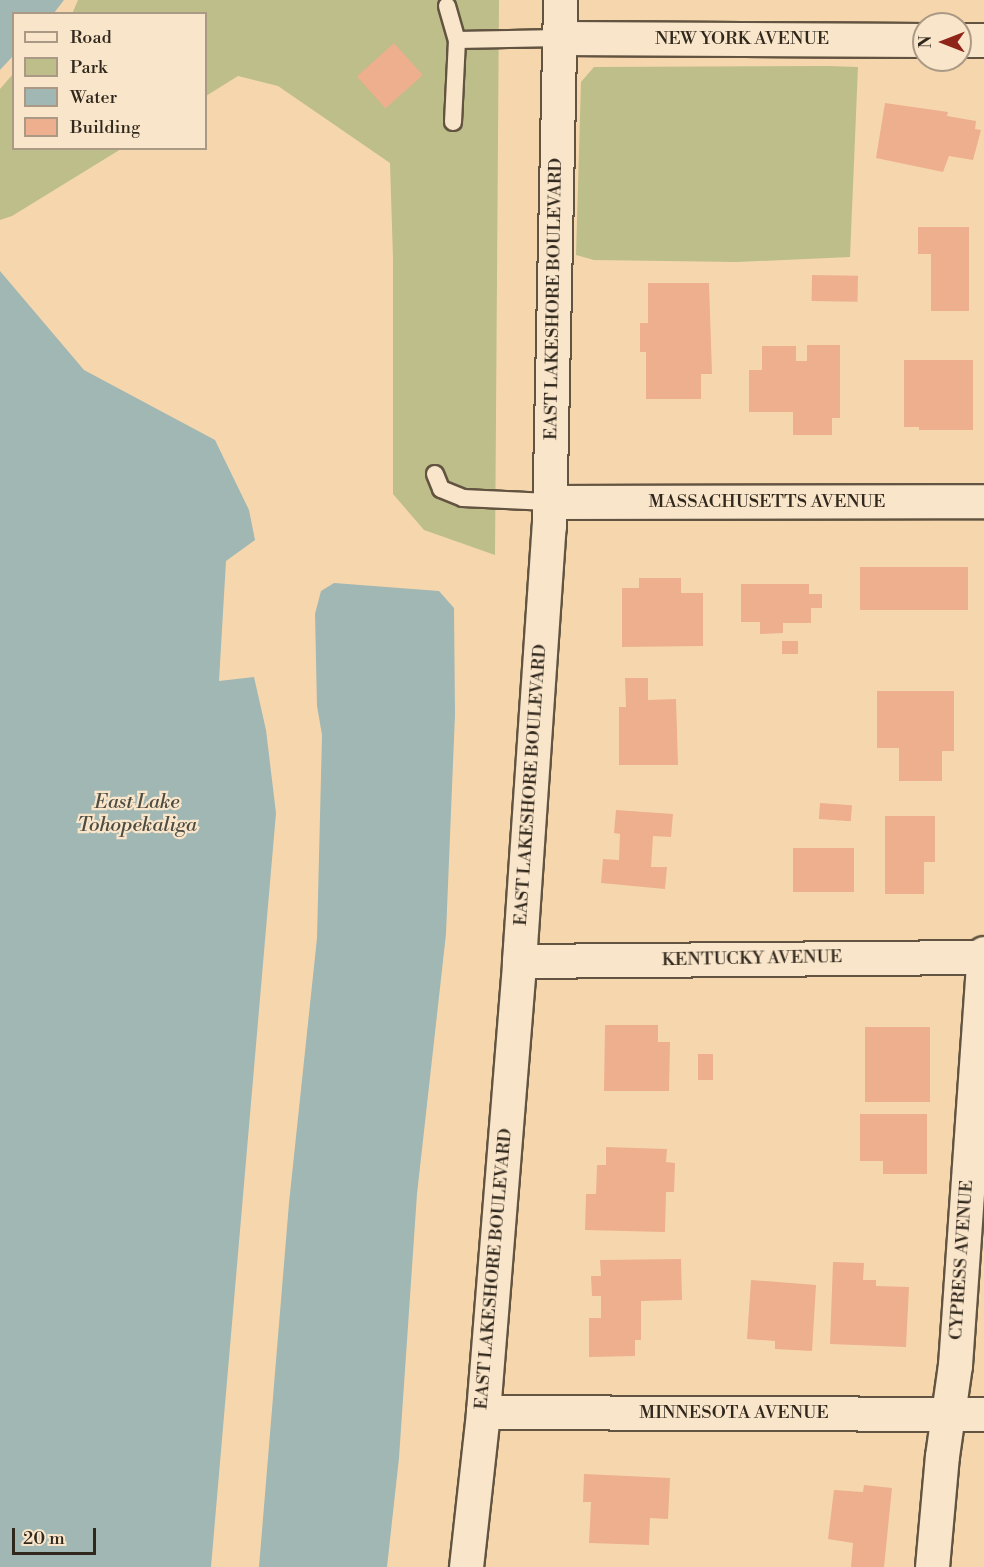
<!DOCTYPE html>
<style>
body{margin:0}
#map{position:relative;width:984px;height:1567px;overflow:hidden;background:#f6d7ad;font-family:"Libre Bodoni",serif}
div>[style]{position:absolute}
.green>*{inset:0;background:#bdbe89}
.water>*{inset:0;background:#a0b7b4}
.building>*{inset:0;background:#edaf8e;transform-origin:0 0}
.roads{filter:drop-shadow(2px 0 #625441) drop-shadow(-2px 0 #625441) drop-shadow(0 2px #625441) drop-shadow(0 -2px #625441)}
.service>*{height:16px;margin:-8px;padding:0 8px;transform-origin:8px;border-radius:8px;background:#f9e5ca}
.minor>*{height:33px;margin:-16.5px;padding:0 16.5px;transform-origin:16.5px;border-radius:16.5px;background:#f9e5ca}
.tertiary>*{height:33px;margin:-16.5px;padding:0 16.5px;transform-origin:16.5px;border-radius:16.5px;background:#f9e5ca}
span{translate:-50% -50%;white-space:nowrap;text-align:center;line-height:1.15;-webkit-text-stroke:4.5px #f9e5ca;paint-order:stroke}
.street-label{font-size:18px;color:#31281d}
.water-label{font-size:20px;color:#4d4c43;font-style:italic}
.legend{position:absolute;left:12px;top:12px;width:195px;height:138px;box-sizing:border-box;background:#f9e5ca;border:2px solid #a99985;margin:0;padding:8px 10px;list-style:none;font-size:18px;color:#31281d}
.legend li{display:flex;align-items:center;gap:12px;height:30px}
.legend b{width:30px;border:2px solid #a99985}
.north{position:absolute;left:912px;top:12px;width:60px;height:60px;box-sizing:border-box;background:#f9e5ca;border:2px solid #a99985;border-radius:50%;rotate:270deg;font-size:16px;font-weight:700;line-height:24px;text-align:center;color:#31281d}
.north::after{content:'';display:block;margin:auto;width:21px;height:27px;background:#8f2418;clip-path:polygon(50% 0,100% 100%,50% 72%,0 100%)}
.scale{position:absolute;left:12px;top:1528px;width:84px;height:27px;box-sizing:border-box;border:3px solid #31281d;border-top:0;padding-left:8px;font-size:18px;line-height:21px;white-space:nowrap;color:#31281d;-webkit-text-stroke:4px #f9e5ca;paint-order:stroke}
</style>
<div id="map">
<div class="green">
<i style="clip-path:polygon(78px 0,499px 0,495px 555px,424px 530px,393px 494px,393px 258px,390px 163px,278px 86px,238px 76px,206px 96px,206px 14px,72px 14px)"></i>
<i style="clip-path:polygon(828px 66px,858px 67px,850px 257px,737px 262px,594px 260px,576px 255px,581px 82px,594px 67px)"></i>
<i style="clip-path:polygon(13px 74px,14px 148px,121px 149px,12px 216px,0 220px,0 89px)"></i>
</div>
<div class="water">
<i style="clip-path:polygon(0 0,64px 0,54px 13px,14px 14px,13px 56px,0 70px)"></i>
<i style="clip-path:polygon(0 271px,84px 370px,215px 440px,249px 510px,255px 540px,226px 561px,219px 681px,254px 677px,266px 730px,276px 813px,211px 1567px,0 1567px)"></i>
<i style="clip-path:polygon(334px 583px,439px 591px,454px 608px,455px 714px,446px 934px,417px 1194px,399px 1458px,387px 1567px,259px 1567px,289px 1203px,317px 938px,322px 735px,317px 706px,315px 614px,321px 591px)"></i>
</div>
<div class="building">
<i style="left:394px;top:43px;width:43px;height:50px;rotate:48deg"></i>
<i style="clip-path:polygon(885px 103px,948px 112px,947px 116px,976px 121px,975px 129px,981px 130px,973px 160px,949px 156px,943px 172px,876px 158px)"></i>
<i style="clip-path:polygon(918px 227px,969px 227px,969px 311px,931px 311px,931px 254px,918px 254px)"></i>
<i style="left:812px;top:275px;width:46px;height:26px;rotate:1deg"></i>
<i style="clip-path:polygon(648px 283px,709px 283px,712px 374px,701px 374px,701px 399px,646px 399px,646px 352px,640px 352px,640px 323px,648px 323px)"></i>
<i style="clip-path:polygon(807px 345px,840px 345px,840px 418px,832px 418px,832px 435px,793px 435px,793px 412px,749px 412px,749px 370px,762px 370px,762px 346px,796px 346px,796px 361px,807px 361px)"></i>
<i style="clip-path:polygon(904px 360px,973px 360px,973px 430px,919px 430px,919px 427px,904px 427px)"></i>
<i style="left:860px;top:567px;width:108px;height:43px"></i>
<i style="clip-path:polygon(639px 578px,681px 578px,681px 593px,703px 593px,703px 646px,622px 647px,622px 588px,639px 588px)"></i>
<i style="clip-path:polygon(741px 584px,809px 584px,809px 594px,822px 594px,822px 608px,811px 608px,811px 623px,783px 623px,783px 633px,760px 634px,760px 622px,741px 622px)"></i>
<i style="left:782px;top:641px;width:16px;height:13px"></i>
<i style="clip-path:polygon(625px 678px,648px 678px,648px 700px,676px 699px,678px 765px,619px 765px,619px 707px,626px 707px)"></i>
<i style="clip-path:polygon(877px 691px,954px 691px,954px 751px,942px 751px,942px 781px,899px 781px,899px 748px,877px 748px)"></i>
<i style="left:820px;top:803px;width:32px;height:16px;rotate:4deg"></i>
<i style="clip-path:polygon(616px 810px,673px 814px,671px 837px,653px 836px,651px 867px,667px 867px,665px 889px,601px 883px,603px 859px,619px 860px,620px 834px,614px 833px)"></i>
<i style="clip-path:polygon(885px 816px,935px 816px,935px 862px,924px 862px,924px 894px,885px 894px)"></i>
<i style="left:793px;top:848px;width:61px;height:44px"></i>
<i style="clip-path:polygon(605px 1025px,658px 1025px,658px 1042px,670px 1042px,669px 1091px,604px 1091px)"></i>
<i style="left:865px;top:1027px;width:65px;height:75px"></i>
<i style="left:698px;top:1054px;width:15px;height:26px"></i>
<i style="clip-path:polygon(860px 1114px,927px 1114px,927px 1174px,883px 1174px,883px 1161px,860px 1161px)"></i>
<i style="clip-path:polygon(606px 1147px,667px 1149px,666px 1162px,675px 1163px,674px 1192px,666px 1192px,665px 1232px,585px 1230px,586px 1194px,596px 1194px,597px 1165px,606px 1165px)"></i>
<i style="clip-path:polygon(681px 1259px,682px 1300px,641px 1301px,641px 1340px,635px 1340px,635px 1356px,589px 1357px,589px 1318px,601px 1318px,601px 1296px,592px 1296px,591px 1276px,601px 1276px,600px 1260px)"></i>
<i style="clip-path:polygon(833px 1262px,864px 1263px,863px 1280px,876px 1280px,876px 1286px,909px 1287px,906px 1347px,830px 1344px)"></i>
<i style="clip-path:polygon(751px 1280px,816px 1285px,812px 1351px,775px 1349px,775px 1341px,747px 1339px)"></i>
<i style="clip-path:polygon(584px 1474px,670px 1478px,668px 1519px,650px 1518px,649px 1545px,589px 1543px,591px 1502px,583px 1502px)"></i>
<i style="clip-path:polygon(864px 1485px,892px 1488px,884px 1567px,851px 1567px,853px 1543px,828px 1539px,834px 1490px,863px 1492px)"></i>
</div>
<div class="roads">
<div class="service">
<i style="left:447px;top:6px;width:35px;rotate:74deg"></i>
<i style="left:453px;top:122px;width:82px;rotate:-87.2deg"></i>
<i style="left:457px;top:40px;width:103px;rotate:-1.1deg"></i>
<i style="left:435px;top:474px;width:16px;rotate:68deg"></i>
<i style="left:441px;top:489px;width:24px;rotate:22deg"></i>
<i style="left:463px;top:498px;width:86px;rotate:2.7deg"></i>
</div>
<div class="minor">
<i style="left:560px;top:38px;width:364px;rotate:0.3deg"></i>
<i style="left:960px;top:40px;width:24px"></i>
<i style="left:549px;top:502px;width:435px;rotate:-0.1deg"></i>
<i style="left:519px;top:961px;width:465px;rotate:-0.5deg"></i>
<i style="left:483px;top:1412px;width:501px;rotate:0.23deg"></i>
<i style="left:932px;top:1567px;width:111px;rotate:-84.9deg"></i>
<i style="left:942px;top:1456px;width:92px;rotate:-81.9deg"></i>
<i style="left:955px;top:1365px;width:413px;rotate:-86deg"></i>
</div>
<div class="tertiary">
<i style="left:466px;top:1567px;width:156px;rotate:-83.7deg"></i>
<i style="left:483px;top:1412px;width:452px;rotate:-85.4deg"></i>
<i style="left:519px;top:961px;width:436px;rotate:-86.1deg"></i>
<i style="left:549px;top:526px;width:526px;rotate:-88.8deg"></i>
</div>
</div>
<div class="street-label">
<span style="left:742px;top:39px">NEW YORK AVENUE</span>
<span style="left:554px;top:299px;rotate:-89deg">EAST LAKESHORE BOULEVARD</span>
<span style="left:767px;top:502px">MASSACHUSETTS AVENUE</span>
<span style="left:531px;top:785px;rotate:-86deg">EAST LAKESHORE BOULEVARD</span>
<span style="left:752px;top:959px;rotate:-1deg">KENTUCKY AVENUE</span>
<span style="left:962px;top:1260px;rotate:-86deg">CYPRESS AVENUE</span>
<span style="left:494px;top:1269px;rotate:-85deg">EAST LAKESHORE BOULEVARD</span>
<span style="left:734px;top:1413px">MINNESOTA AVENUE</span>
</div>
<div class="water-label">
<span style="left:137px;top:814px">East Lake<br>Tohopekaliga</span>
</div>
<ul class="legend">
<li><b style="height:8px;background:#f9e5ca"></b>Road</li>
<li><b style="height:16px;background:#bdbe89"></b>Park</li>
<li><b style="height:16px;background:#a0b7b4"></b>Water</li>
<li><b style="height:16px;background:#edaf8e"></b>Building</li>
</ul>
<div class="north">N</div>
<div class="scale">20 m</div>
</div>
